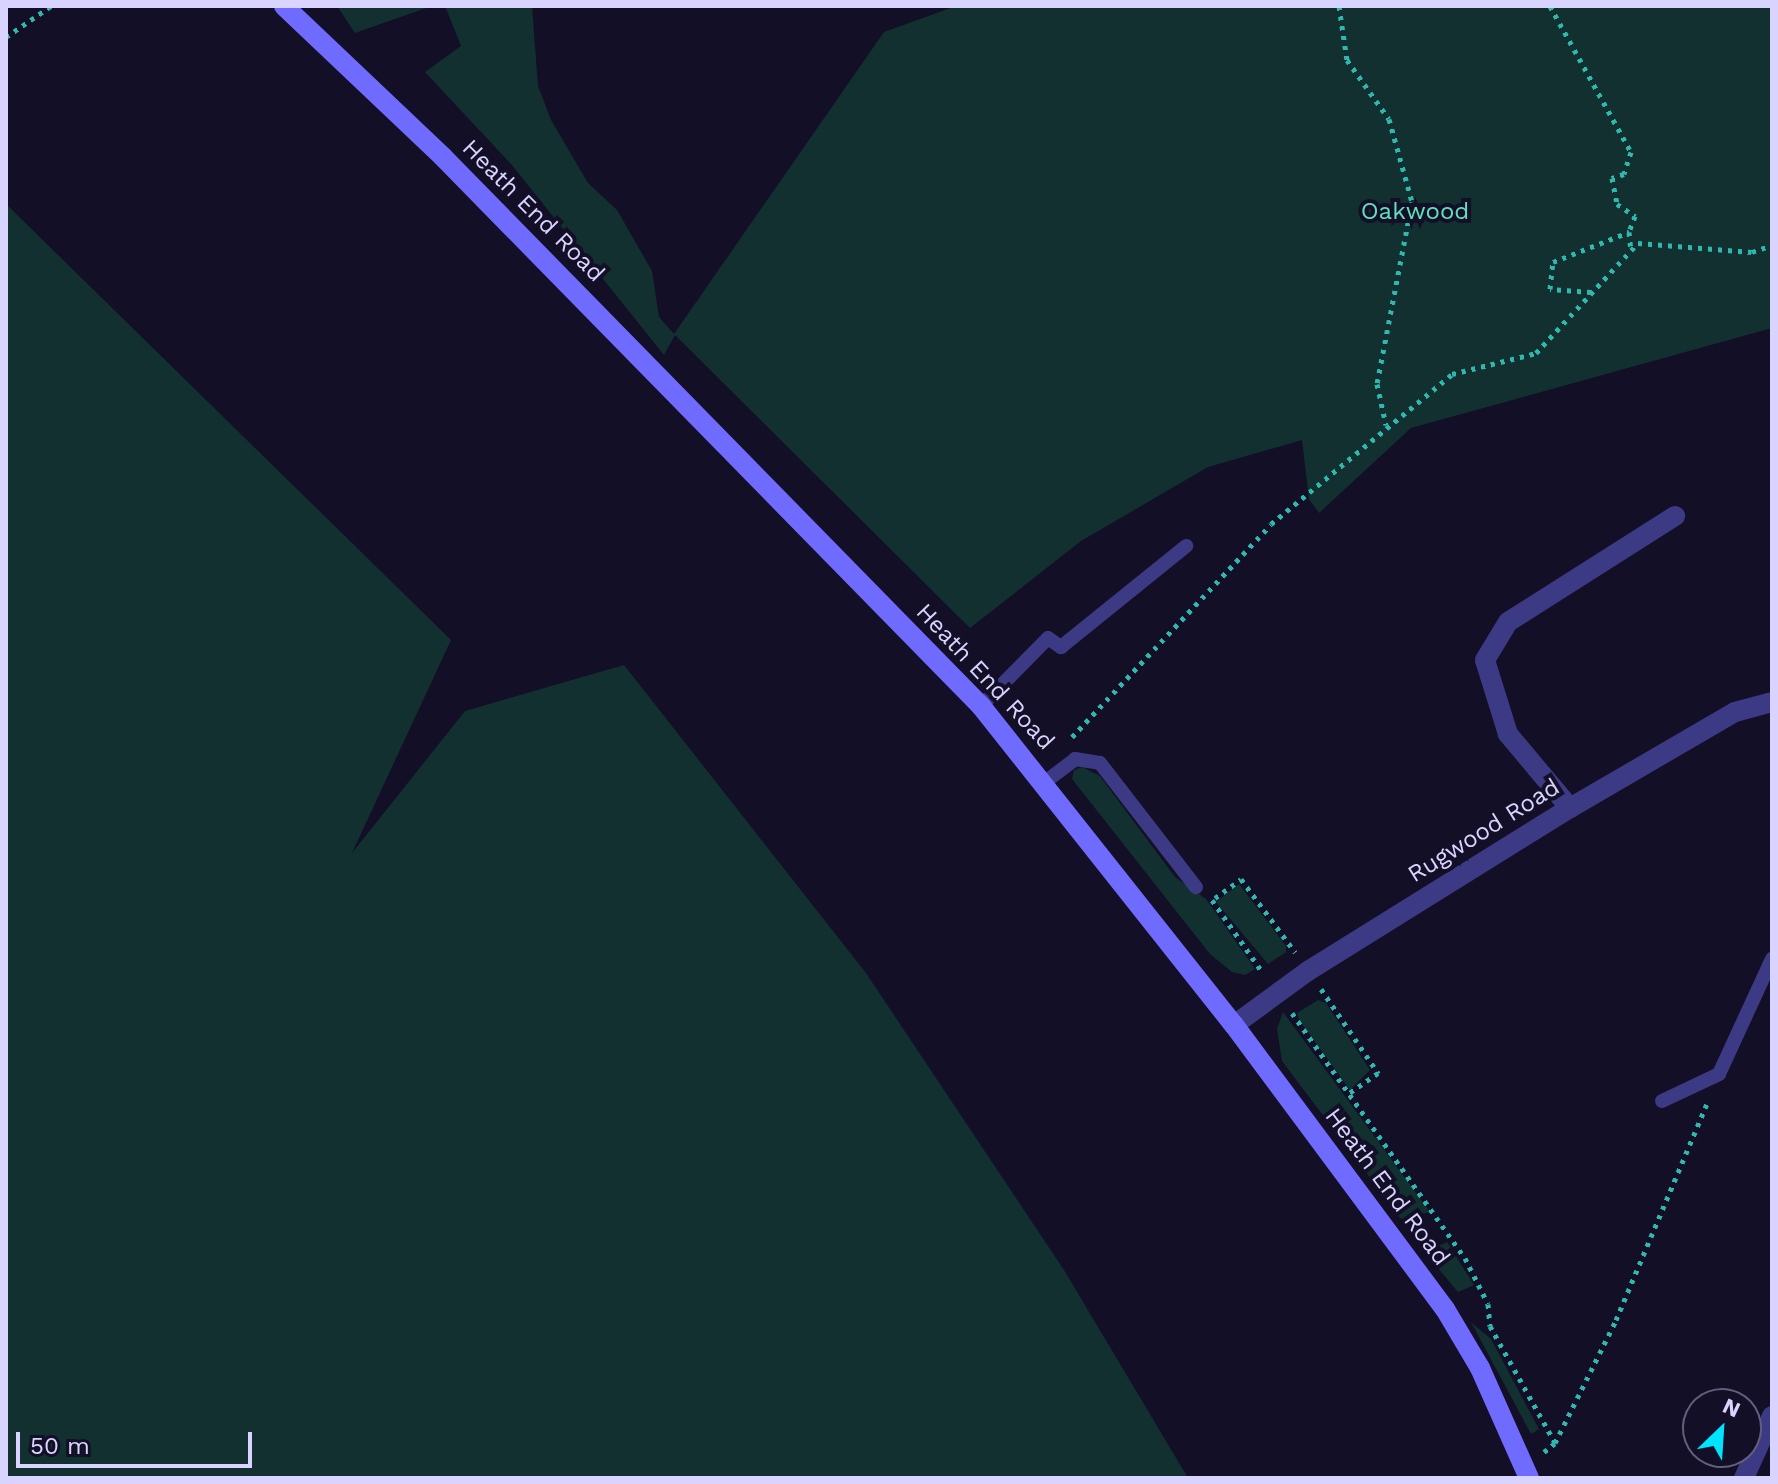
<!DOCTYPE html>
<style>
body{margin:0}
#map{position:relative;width:1778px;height:1484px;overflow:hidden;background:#130f26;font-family:"Work Sans",sans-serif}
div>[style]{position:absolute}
.green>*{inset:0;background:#12302f}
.path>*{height:5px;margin-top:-2.5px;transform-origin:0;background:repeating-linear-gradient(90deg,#2fb8b0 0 4px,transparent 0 10px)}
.lane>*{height:14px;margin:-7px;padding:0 7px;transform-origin:7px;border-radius:7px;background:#3d3a85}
.street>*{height:20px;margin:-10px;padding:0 10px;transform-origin:10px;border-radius:10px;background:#3d3a85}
.secondary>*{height:20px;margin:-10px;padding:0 10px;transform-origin:10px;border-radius:10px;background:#6f6bff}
span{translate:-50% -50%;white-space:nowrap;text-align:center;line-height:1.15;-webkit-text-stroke:8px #130f26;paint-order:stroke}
.street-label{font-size:24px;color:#d9d4ff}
.park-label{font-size:24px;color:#5fe0c0}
.frame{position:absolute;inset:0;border:8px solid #d9d4ff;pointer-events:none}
.north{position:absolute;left:1682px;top:1388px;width:80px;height:80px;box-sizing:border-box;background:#130f26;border:2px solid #625e7d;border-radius:50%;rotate:25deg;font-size:22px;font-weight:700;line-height:32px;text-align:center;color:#d9d4ff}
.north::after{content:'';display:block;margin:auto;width:28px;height:36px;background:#00e5ff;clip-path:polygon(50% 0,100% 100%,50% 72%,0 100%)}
.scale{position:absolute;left:16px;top:1432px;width:236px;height:36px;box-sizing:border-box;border:4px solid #d9d4ff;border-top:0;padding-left:10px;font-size:24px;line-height:28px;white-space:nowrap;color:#d9d4ff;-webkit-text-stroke:6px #130f26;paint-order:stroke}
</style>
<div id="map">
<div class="green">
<i style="clip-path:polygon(337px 6px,432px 6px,355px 33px)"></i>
<i style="clip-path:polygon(445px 6px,532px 6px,538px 86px,551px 120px,588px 183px,617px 210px,652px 271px,659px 317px,674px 334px,884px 32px,956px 6px,1772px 6px,1772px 328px,1411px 428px,1319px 513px,1309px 499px,1302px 440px,1208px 467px,1081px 541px,970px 628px,675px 335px,664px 355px,511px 164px,425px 72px,461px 46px)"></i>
<i style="clip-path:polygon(6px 204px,451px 640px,352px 853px,465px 711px,624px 665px,866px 973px,1064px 1270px,1188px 1478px,6px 1478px)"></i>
<i style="clip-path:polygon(1082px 767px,1100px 776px,1175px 877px,1206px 899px,1255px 969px,1245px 975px,1232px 972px,1210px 954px,1072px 779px,1074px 770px)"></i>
<i style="clip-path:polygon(1239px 884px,1286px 946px,1286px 952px,1268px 964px,1216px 902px)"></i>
<i style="clip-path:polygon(1318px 1000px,1326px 1003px,1370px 1070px,1350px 1090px,1299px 1020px,1297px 1013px)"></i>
<i style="clip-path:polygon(1283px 1012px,1430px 1212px,1401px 1219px,1282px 1061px,1277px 1029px)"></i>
<i style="clip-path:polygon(1447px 1242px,1474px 1285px,1458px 1292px,1431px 1260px,1436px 1247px)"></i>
<i style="clip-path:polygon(1471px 1322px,1491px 1339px,1539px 1429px,1531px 1434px)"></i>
</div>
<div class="path">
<i style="left:1339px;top:6px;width:55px;rotate:81.6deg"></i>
<i style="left:1347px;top:60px;width:72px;rotate:54.6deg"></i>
<i style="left:1389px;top:119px;width:86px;rotate:74.5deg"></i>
<i style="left:1412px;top:202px;width:185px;rotate:100.9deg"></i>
<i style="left:1377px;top:384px;width:42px;rotate:77.6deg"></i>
<i style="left:1550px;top:6px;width:167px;rotate:61deg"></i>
<i style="left:1631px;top:152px;width:23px;rotate:108deg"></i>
<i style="left:1624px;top:174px;width:13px;rotate:162deg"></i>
<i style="left:1612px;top:178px;width:26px;rotate:79deg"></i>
<i style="left:1617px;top:204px;width:22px;rotate:34deg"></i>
<i style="left:1635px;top:216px;width:17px;rotate:111deg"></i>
<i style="left:6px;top:37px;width:55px;rotate:-34.6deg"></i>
<i style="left:1591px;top:292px;width:41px;rotate:-175.8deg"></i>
<i style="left:1550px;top:289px;width:27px;rotate:-84deg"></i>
<i style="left:1553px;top:262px;width:82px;rotate:-21.5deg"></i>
<i style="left:1629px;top:232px;width:18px;rotate:84deg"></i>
<i style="left:1072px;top:737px;width:291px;rotate:-46.9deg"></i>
<i style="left:1271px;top:524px;width:235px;rotate:-39.6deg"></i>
<i style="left:1452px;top:374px;width:87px;rotate:-14deg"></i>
<i style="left:1536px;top:353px;width:150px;rotate:-47.2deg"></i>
<i style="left:1638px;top:243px;width:114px;rotate:4.5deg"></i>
<i style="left:1752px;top:252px;width:21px;rotate:-19deg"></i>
<i style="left:1215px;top:898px;width:32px;rotate:-36deg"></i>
<i style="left:1241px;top:879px;width:91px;rotate:53.5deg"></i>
<i style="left:1212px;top:900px;width:89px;rotate:55.1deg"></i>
<i style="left:1321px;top:989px;width:102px;rotate:55.8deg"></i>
<i style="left:1378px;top:1073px;width:35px;rotate:145deg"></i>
<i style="left:1292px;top:1013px;width:300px;rotate:54.8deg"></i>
<i style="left:1465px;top:1258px;width:51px;rotate:63.4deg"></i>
<i style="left:1488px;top:1304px;width:22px;rotate:85deg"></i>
<i style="left:1490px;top:1326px;width:134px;rotate:60.9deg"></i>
<i style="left:1544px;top:1452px;width:14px;rotate:-39deg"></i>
<i style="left:1555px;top:1443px;width:137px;rotate:-63.6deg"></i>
<i style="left:1616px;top:1320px;width:234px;rotate:-67.2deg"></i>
</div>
<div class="lane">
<i style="left:981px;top:706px;width:95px;rotate:-45.4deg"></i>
<i style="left:1048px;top:638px;width:16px;rotate:35deg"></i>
<i style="left:1061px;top:647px;width:161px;rotate:-38.9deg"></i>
<i style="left:1045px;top:782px;width:38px;rotate:-37deg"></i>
<i style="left:1075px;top:759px;width:25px;rotate:9deg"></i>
<i style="left:1100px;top:763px;width:157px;rotate:52.3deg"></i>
<i style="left:1662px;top:1101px;width:63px;rotate:-25.3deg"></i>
<i style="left:1719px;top:1074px;width:127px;rotate:-65.3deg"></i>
</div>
<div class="street">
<i style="left:1570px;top:808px;width:97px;rotate:-130deg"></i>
<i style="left:1508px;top:734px;width:77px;rotate:-107.3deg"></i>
<i style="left:1485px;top:660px;width:44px;rotate:-58.8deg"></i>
<i style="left:1508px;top:622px;width:198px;rotate:-32.4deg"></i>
<i style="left:1234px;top:1025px;width:92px;rotate:-36.1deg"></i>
<i style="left:1308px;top:971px;width:309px;rotate:-31.9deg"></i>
<i style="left:1570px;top:808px;width:191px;rotate:-30.2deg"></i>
<i style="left:1735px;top:712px;width:38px;rotate:-15deg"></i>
<i style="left:1744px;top:1478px;width:68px;rotate:-65.7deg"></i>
</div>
<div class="secondary">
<i style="left:284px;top:6px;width:219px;rotate:43.5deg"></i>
<i style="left:443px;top:157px;width:769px;rotate:45.58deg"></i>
<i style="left:981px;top:706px;width:407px;rotate:51.6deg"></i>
<i style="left:1234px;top:1025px;width:354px;rotate:53.4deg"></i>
<i style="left:1445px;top:1309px;width:69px;rotate:59.3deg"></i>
<i style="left:1480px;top:1368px;width:120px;rotate:66deg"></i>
</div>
<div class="street-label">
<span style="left:533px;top:211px;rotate:45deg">Heath End Road</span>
<span style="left:985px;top:677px;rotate:47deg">Heath End Road</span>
<span style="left:1484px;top:831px;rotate:-32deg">Rugwood Road</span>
<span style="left:1387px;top:1187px;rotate:53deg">Heath End Road</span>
</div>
<div class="park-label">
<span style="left:1415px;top:212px">Oakwood</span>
</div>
<div class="frame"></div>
<div class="north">N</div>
<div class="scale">50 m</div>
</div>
